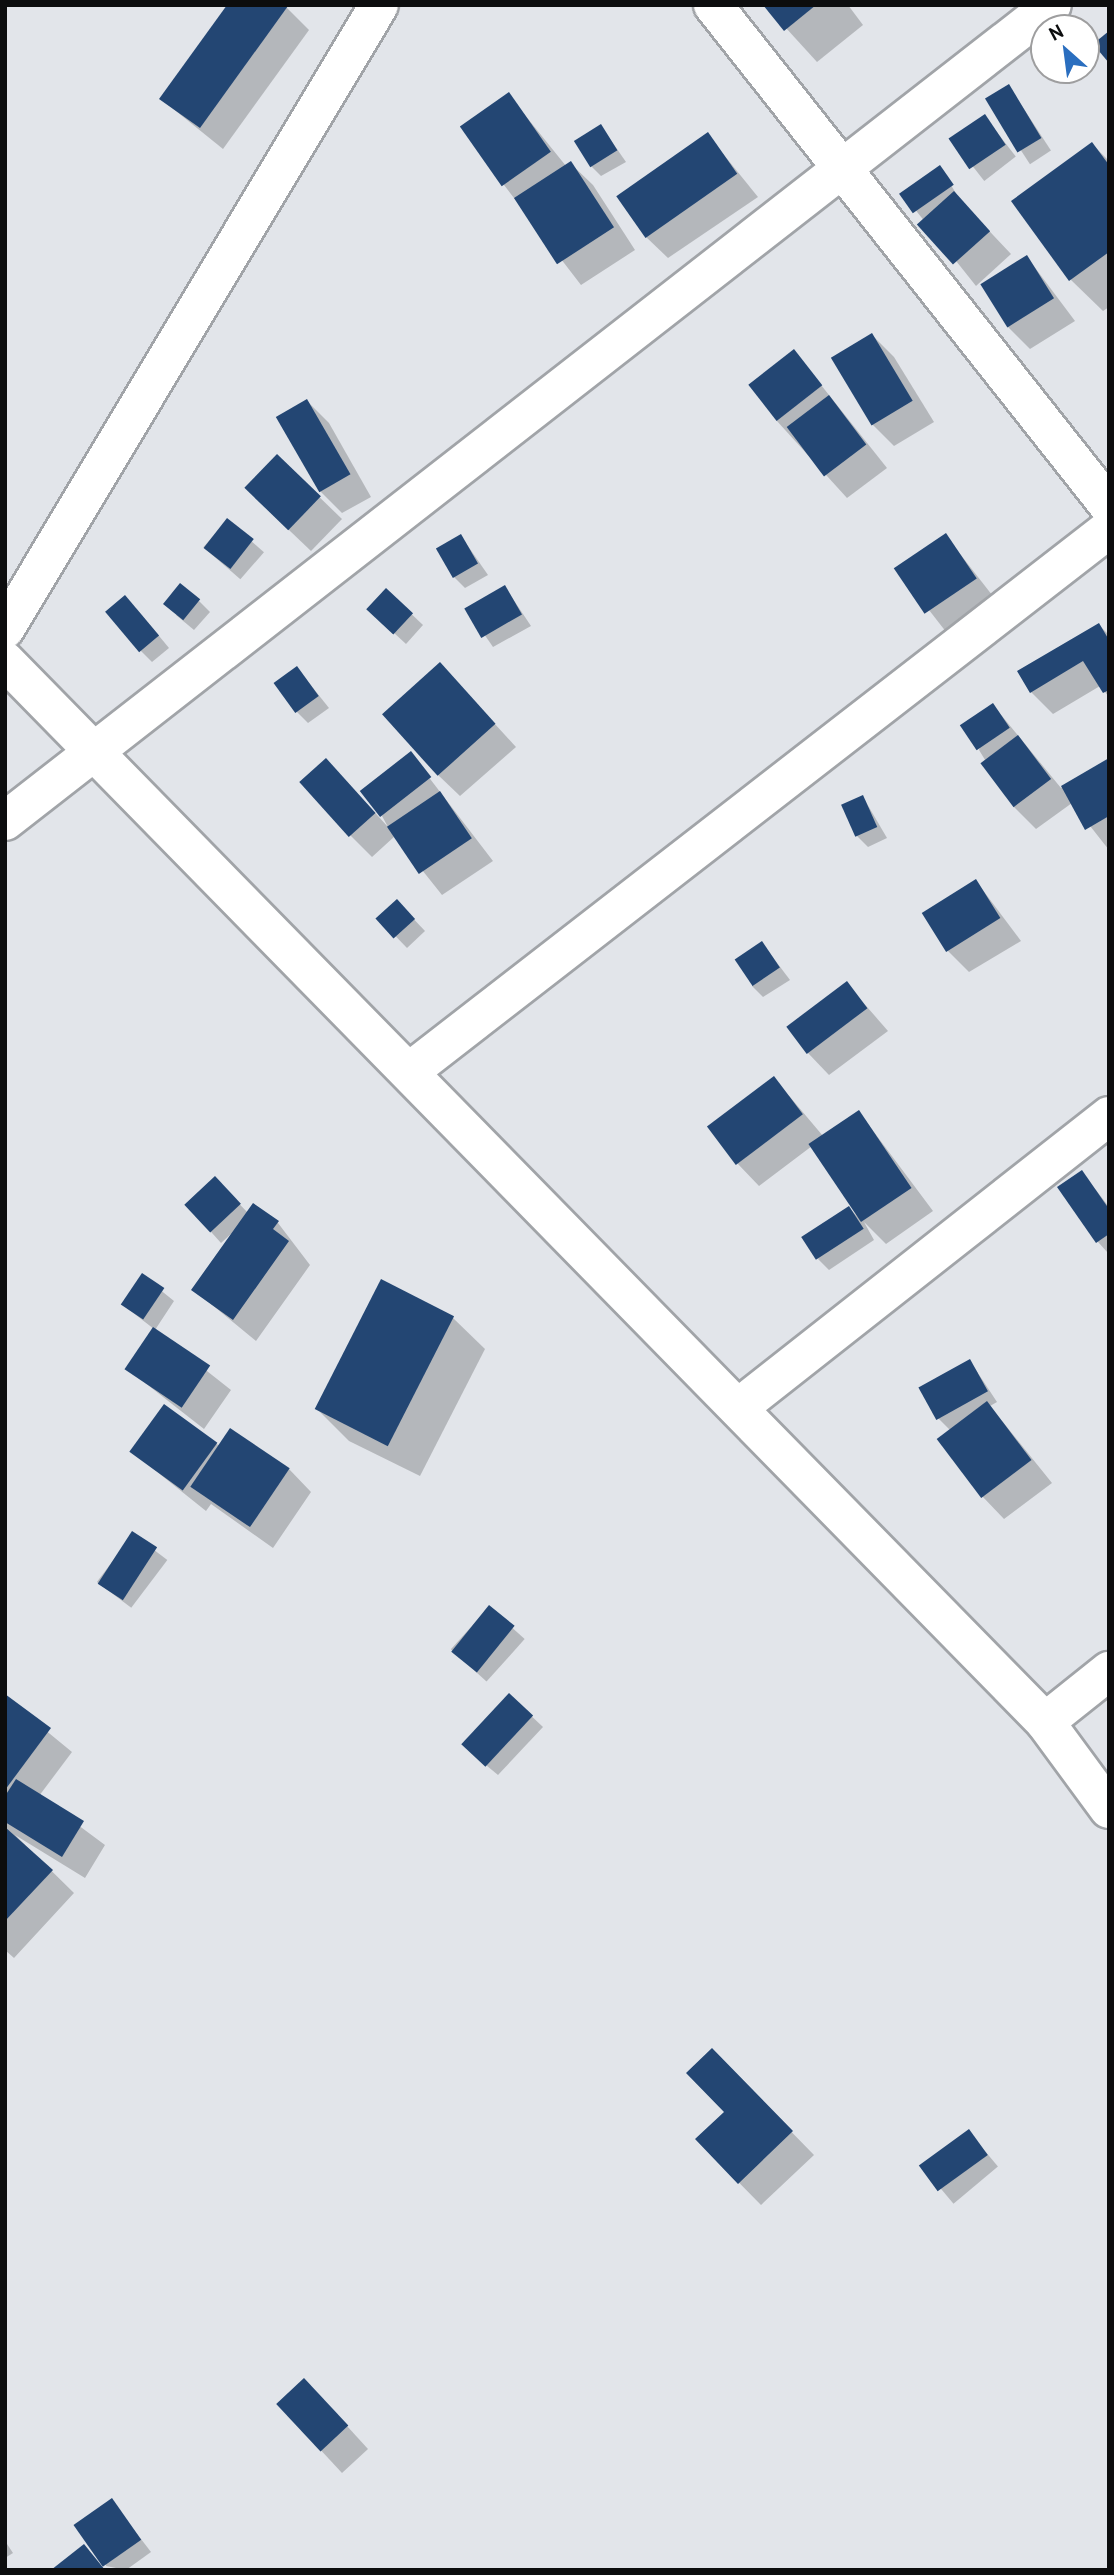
<!DOCTYPE html>
<style>
body{margin:0}
#map{position:relative;width:1114px;height:2575px;overflow:hidden;background:#e2e5ea;font-family:"PT Sans",sans-serif}
div>[style]{position:absolute}
.shadow>*{inset:0;background:#0003;transform-origin:0 0}
.building>*{inset:0;background:#234673;transform-origin:0 0}
.roads{filter:drop-shadow(2px 0 #a1a4a8) drop-shadow(-2px 0 #a1a4a8) drop-shadow(0 2px #a1a4a8) drop-shadow(0 -2px #a1a4a8)}
.minor>*{height:38px;margin:-19px;padding:0 19px;transform-origin:19px;border-radius:19px;background:#fff}
span{translate:-50% -50%;white-space:nowrap;text-align:center;line-height:1.15;-webkit-text-stroke:7px #fff;paint-order:stroke}
.frame{position:absolute;inset:0;border:7px solid #0c0d0e;pointer-events:none}
.north{position:absolute;left:1030px;top:14px;width:70px;height:70px;box-sizing:border-box;background:#fff;border:2px solid #9e9e9f;border-radius:50%;rotate:332deg;font-size:19px;font-weight:700;line-height:28px;text-align:center;color:#0c0d0e}
.north::after{content:'';display:block;margin:auto;width:24px;height:32px;background:#2a6ebf;clip-path:polygon(50% 0,100% 100%,50% 72%,0 100%)}
</style>
<div id="map">
<div class="shadow">
<i style="clip-path:polygon(229px 5px,284px 5px,309px 30px,223px 149px,161px 99px)"></i>
<i style="clip-path:polygon(765px 5px,848px 5px,863px 25px,817px 62px)"></i>
<i style="left:1009px;top:86px;width:77px;height:25px;rotate:57deg"></i>
<i style="clip-path:polygon(508px 94px,566px 166px,570px 163px,593px 185px,635px 250px,581px 285px,504px 185px)"></i>
<i style="left:985px;top:117px;width:50px;height:40px;rotate:52deg"></i>
<i style="clip-path:polygon(601px 126px,626px 162px,601px 176px,590px 165px)"></i>
<i style="clip-path:polygon(707px 134px,758px 197px,668px 258px,645px 236px)"></i>
<i style="clip-path:polygon(1092px 144px,1109px 161px,1109px 307px,1103px 311px,1071px 280px)"></i>
<i style="clip-path:polygon(940px 167px,960px 200px,1011px 254px,976px 286px,902px 193px)"></i>
<i style="clip-path:polygon(1027px 257px,1075px 321px,1030px 349px,1008px 327px)"></i>
<i style="clip-path:polygon(872px 335px,894px 357px,934px 422px,894px 446px,872px 424px)"></i>
<i style="clip-path:polygon(794px 351px,887px 468px,847px 498px,776px 420px)"></i>
<i style="clip-path:polygon(307px 401px,329px 423px,371px 497px,342px 513px,320px 491px)"></i>
<i style="clip-path:polygon(277px 456px,342px 519px,311px 551px,268px 510px)"></i>
<i style="left:227px;top:520px;width:49px;height:36px;rotate:41deg"></i>
<i style="clip-path:polygon(461px 536px,488px 575px,465px 588px,454px 577px)"></i>
<i style="left:946px;top:536px;width:84px;height:59px;rotate:52deg"></i>
<i style="clip-path:polygon(505px 587px,531px 626px,493px 647px,466px 608px)"></i>
<i style="clip-path:polygon(386px 590px,423px 625px,406px 644px,380px 620px)"></i>
<i style="clip-path:polygon(199px 601px,210px 612px,194px 630px,176px 615px)"></i>
<i style="clip-path:polygon(136px 608px,169px 648px,152px 662px,141px 651px)"></i>
<i style="clip-path:polygon(1099px 625px,1109px 635px,1109px 697px,1100px 686px,1053px 714px,1031px 692px)"></i>
<i style="clip-path:polygon(440px 664px,516px 747px,460px 796px,437px 774px)"></i>
<i style="clip-path:polygon(297px 668px,329px 708px,308px 723px,297px 712px)"></i>
<i style="clip-path:polygon(993px 705px,1061px 788px,1109px 760px,1109px 850px,1072px 803px,1036px 829px,1014px 807px,979px 750px)"></i>
<i style="clip-path:polygon(411px 754px,493px 861px,442px 895px,395px 836px,372px 857px,350px 835px,348px 783px,388px 827px,382px 816px)"></i>
<i style="clip-path:polygon(863px 797px,887px 838px,868px 847px,857px 836px)"></i>
<i style="clip-path:polygon(976px 881px,1021px 941px,969px 972px,947px 950px)"></i>
<i style="clip-path:polygon(408px 913px,425px 931px,407px 948px,379px 919px)"></i>
<i style="clip-path:polygon(762px 943px,790px 980px,763px 997px,752px 986px)"></i>
<i style="clip-path:polygon(847px 984px,888px 1031px,829px 1075px,807px 1052px)"></i>
<i style="clip-path:polygon(774px 1078px,823px 1136px,859px 1112px,933px 1211px,886px 1244px,864px 1222px,874px 1240px,829px 1270px,818px 1259px,849px 1208px,859px 1218px,812px 1146px,759px 1186px,737px 1163px)"></i>
<i style="clip-path:polygon(1082px 1172px,1109px 1207px,1108px 1253px,1098px 1242px)"></i>
<i style="clip-path:polygon(226px 1190px,248px 1213px,254px 1205px,278px 1223px,310px 1265px,256px 1341px,194px 1290px,232px 1233px,221px 1243px,187px 1205px)"></i>
<i style="clip-path:polygon(143px 1276px,174px 1301px,155px 1330px,231px 1390px,204px 1429px,126px 1368px,154px 1329px,123px 1305px)"></i>
<i style="clip-path:polygon(453px 1318px,485px 1349px,420px 1476px,349px 1441px,317px 1409px)"></i>
<i style="clip-path:polygon(970px 1361px,997px 1402px,990px 1406px,1052px 1483px,1004px 1519px,982px 1496px,951px 1431px,938px 1418px)"></i>
<i style="clip-path:polygon(216px 1444px,289px 1469px,311px 1492px,273px 1548px,211px 1504px,206px 1511px,131px 1451px)"></i>
<i style="left:133px;top:1534px;width:43px;height:60px;rotate:37deg"></i>
<i style="left:489px;top:1607px;width:48px;height:57px;rotate:42deg"></i>
<i style="clip-path:polygon(509px 1695px,543px 1727px,498px 1775px,475px 1756px)"></i>
<i style="clip-path:polygon(5px 1697px,72px 1752px,39px 1796px,105px 1845px,85px 1878px,15px 1835px,74px 1893px,14px 1958px,5px 1950px)"></i>
<i style="clip-path:polygon(734px 2073px,814px 2155px,761px 2205px,697px 2140px,726px 2112px)"></i>
<i style="left:969px;top:2132px;width:45px;height:58px;rotate:50deg"></i>
<i style="clip-path:polygon(326px 2403px,368px 2449px,342px 2473px,278px 2404px)"></i>
<i style="clip-path:polygon(111px 2500px,151px 2552px,126px 2570px,106px 2566px)"></i>
<i style="clip-path:polygon(5px 2541px,13px 2553px,5px 2558px)"></i>
</div>
<div class="building">
<i style="clip-path:polygon(227px 5px,288px 6px,200px 128px,159px 99px)"></i>
<i style="clip-path:polygon(763px 5px,816px 5px,784px 31px)"></i>
<i style="clip-path:polygon(1109px 31px,1109px 63px,1093px 44px)"></i>
<i style="left:1009px;top:84px;width:63px;height:28px;rotate:59deg"></i>
<i style="left:509px;top:92px;width:73px;height:60px;rotate:55deg"></i>
<i style="left:985px;top:114px;width:37px;height:44px;rotate:56deg"></i>
<i style="left:601px;top:124px;width:31px;height:32px;rotate:58deg"></i>
<i style="left:708px;top:132px;width:51px;height:112px;rotate:55deg"></i>
<i style="clip-path:polygon(1092px 142px,1109px 165px,1109px 252px,1069px 281px,1011px 201px)"></i>
<i style="left:571px;top:161px;width:79px;height:68px;rotate:57deg"></i>
<i style="left:940px;top:165px;width:24px;height:50px;rotate:55deg"></i>
<i style="left:954px;top:191px;width:54px;height:50px;rotate:48deg"></i>
<i style="left:1027px;top:255px;width:51px;height:55px;rotate:58deg"></i>
<i style="left:872px;top:333px;width:79px;height:48px;rotate:59deg"></i>
<i style="left:794px;top:349px;width:46px;height:58px;rotate:52deg"></i>
<i style="left:829px;top:395px;width:62px;height:53px;rotate:53deg"></i>
<i style="left:307px;top:399px;width:87px;height:36px;rotate:60deg"></i>
<i style="left:277px;top:454px;width:61px;height:47px;rotate:44deg"></i>
<i style="left:227px;top:518px;width:34px;height:38px;rotate:38deg"></i>
<i style="left:946px;top:533px;width:55px;height:63px;rotate:56deg"></i>
<i style="left:461px;top:534px;width:34px;height:29px;rotate:60deg"></i>
<i style="left:180px;top:583px;width:26px;height:27px;rotate:39deg"></i>
<i style="left:505px;top:585px;width:34px;height:47px;rotate:60deg"></i>
<i style="left:386px;top:588px;width:37px;height:29px;rotate:43deg"></i>
<i style="left:125px;top:595px;width:53px;height:26px;rotate:50deg"></i>
<i style="clip-path:polygon(1099px 623px,1109px 640px,1109px 690px,1103px 693px,1083px 661px,1030px 693px,1017px 671px)"></i>
<i style="left:440px;top:662px;width:83px;height:78px;rotate:48deg"></i>
<i style="left:297px;top:666px;width:37px;height:29px;rotate:54deg"></i>
<i style="left:993px;top:703px;width:30px;height:40px;rotate:56deg"></i>
<i style="left:1018px;top:735px;width:55px;height:47px;rotate:53deg"></i>
<i style="left:411px;top:751px;width:33px;height:65px;rotate:52deg"></i>
<i style="left:326px;top:758px;width:74px;height:36px;rotate:48deg"></i>
<i style="clip-path:polygon(1109px 758px,1109px 816px,1085px 830px,1061px 786px)"></i>
<i style="left:440px;top:791px;width:57px;height:64px;rotate:56deg"></i>
<i style="left:863px;top:795px;width:35px;height:24px;rotate:66deg"></i>
<i style="left:976px;top:879px;width:46px;height:64px;rotate:58deg"></i>
<i style="left:397px;top:899px;width:27px;height:29px;rotate:48deg"></i>
<i style="left:762px;top:941px;width:32px;height:33px;rotate:56deg"></i>
<i style="left:847px;top:981px;width:34px;height:76px;rotate:53deg"></i>
<i style="left:774px;top:1076px;width:48px;height:84px;rotate:53deg"></i>
<i style="left:859px;top:1110px;width:94px;height:61px;rotate:56deg"></i>
<i style="clip-path:polygon(1082px 1170px,1109px 1209px,1109px 1234px,1096px 1243px,1057px 1187px)"></i>
<i style="left:215px;top:1176px;width:38px;height:42px;rotate:47deg"></i>
<i style="clip-path:polygon(253px 1203px,279px 1221px,273px 1229px,289px 1241px,233px 1320px,191px 1290px)"></i>
<i style="left:849px;top:1206px;width:27px;height:57px;rotate:57deg"></i>
<i style="left:142px;top:1273px;width:27px;height:38px;rotate:34deg"></i>
<i style="left:381px;top:1279px;width:82px;height:146px;rotate:27deg"></i>
<i style="left:153px;top:1327px;width:69px;height:51px;rotate:34deg"></i>
<i style="left:970px;top:1359px;width:37px;height:59px;rotate:61deg"></i>
<i style="left:987px;top:1401px;width:74px;height:63px;rotate:53deg"></i>
<i style="left:164px;top:1404px;width:66px;height:59px;rotate:36deg"></i>
<i style="left:230px;top:1428px;width:72px;height:71px;rotate:34deg"></i>
<i style="left:132px;top:1531px;width:30px;height:63px;rotate:33deg"></i>
<i style="left:489px;top:1605px;width:33px;height:60px;rotate:39deg"></i>
<i style="left:509px;top:1693px;width:33px;height:70px;rotate:43deg"></i>
<i style="clip-path:polygon(5px 1694px,51px 1728px,5px 1790px)"></i>
<i style="clip-path:polygon(16px 1779px,84px 1821px,62px 1857px,5px 1822px,5px 1796px)"></i>
<i style="clip-path:polygon(5px 1827px,53px 1870px,5px 1921px)"></i>
<i style="clip-path:polygon(712px 2048px,793px 2131px,738px 2184px,695px 2139px,724px 2112px,686px 2073px)"></i>
<i style="left:969px;top:2129px;width:32px;height:62px;rotate:54deg"></i>
<i style="left:304px;top:2378px;width:65px;height:38px;rotate:47deg"></i>
<i style="left:112px;top:2498px;width:51px;height:47px;rotate:55deg"></i>
<i style="clip-path:polygon(84px 2544px,105px 2570px,51px 2570px)"></i>
</div>
<div class="roads">
<div class="minor">
<i style="left:713px;top:5px;width:639px;rotate:51.68deg"></i>
<i style="left:5px;top:629px;width:727px;rotate:-59.06deg"></i>
<i style="left:5px;top:661px;width:1486px;rotate:45.57deg"></i>
<i style="left:1045px;top:1722px;width:108px;rotate:53.7deg"></i>
<i style="left:5px;top:821px;width:1327px;rotate:-37.93deg"></i>
<i style="left:409px;top:1072px;width:886px;rotate:-37.8deg"></i>
<i style="left:738px;top:1408px;width:472px;rotate:-38.2deg"></i>
<i style="left:1045px;top:1722px;width:82px;rotate:-38.6deg"></i>
</div>
</div>
<div class="frame"></div>
<div class="north">N</div>
</div>
